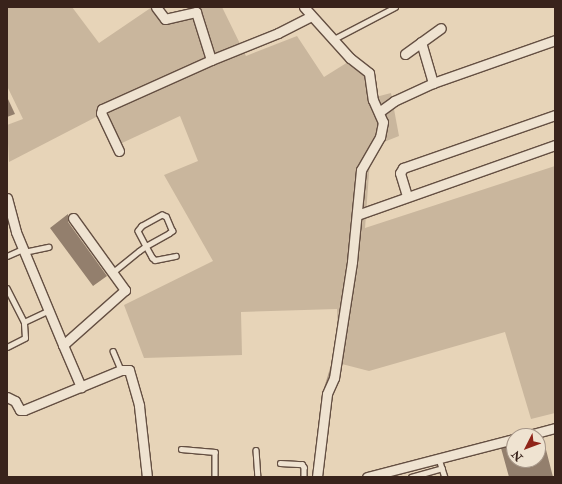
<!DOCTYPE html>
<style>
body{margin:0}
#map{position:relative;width:562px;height:484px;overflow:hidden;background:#e7d4b8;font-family:"IM FELL Double Pica",serif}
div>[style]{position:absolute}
.green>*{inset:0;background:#c9b69d}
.stream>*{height:2.5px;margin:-1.25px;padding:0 1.25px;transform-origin:1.25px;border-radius:1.25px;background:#ac9883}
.building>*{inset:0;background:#937f6d}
.roads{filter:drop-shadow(1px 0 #644f42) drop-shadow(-1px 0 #644f42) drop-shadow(0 1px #644f42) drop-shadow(0 -1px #644f42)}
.service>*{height:4.5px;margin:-2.25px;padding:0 2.25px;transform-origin:2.25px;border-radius:2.25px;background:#efe3d1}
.minor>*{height:9px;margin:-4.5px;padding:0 4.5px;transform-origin:4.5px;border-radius:4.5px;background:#efe3d1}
span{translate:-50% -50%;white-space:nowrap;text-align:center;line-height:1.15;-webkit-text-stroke:4px #efe3d1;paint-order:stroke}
.frame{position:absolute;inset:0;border:8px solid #39231b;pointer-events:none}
.north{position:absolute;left:506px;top:428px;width:40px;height:40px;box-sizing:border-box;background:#efe3d1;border:1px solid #a69688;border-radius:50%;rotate:228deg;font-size:11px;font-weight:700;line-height:16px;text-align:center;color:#39231b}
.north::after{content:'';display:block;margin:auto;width:14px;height:18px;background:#8f2418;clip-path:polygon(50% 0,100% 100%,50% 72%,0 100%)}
</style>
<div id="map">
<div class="green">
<i style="clip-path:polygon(7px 7px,72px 7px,99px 43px,152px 7px,158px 7px,174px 22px,204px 7px,222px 7px,246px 56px,297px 36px,324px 77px,356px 57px,366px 76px,372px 98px,391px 93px,399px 136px,379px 144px,370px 160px,365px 228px,555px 166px,555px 413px,531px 419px,505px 332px,369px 371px,338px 363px,337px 309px,241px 312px,242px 355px,144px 358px,124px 305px,213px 261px,164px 175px,198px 161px,180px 116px,122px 143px,96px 117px,9px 162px,7px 125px,23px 119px,7px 86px)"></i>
</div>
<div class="stream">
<i style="left:359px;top:60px;width:18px;rotate:38deg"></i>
<i style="left:373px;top:71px;width:3px;rotate:108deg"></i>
<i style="left:376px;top:96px;width:13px;rotate:67deg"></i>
<i style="left:325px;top:388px;width:21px;rotate:-73deg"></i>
</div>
<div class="building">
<i style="clip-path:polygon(7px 97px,15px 114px,7px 117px)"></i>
<i style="clip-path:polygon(68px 214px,68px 222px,107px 276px,93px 286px,50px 228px)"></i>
<i style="clip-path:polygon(543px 438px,553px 477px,509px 477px,501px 448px,514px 445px,514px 460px,538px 460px,538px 439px)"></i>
</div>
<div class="roads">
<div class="service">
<i style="left:332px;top:40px;width:71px;rotate:-27.6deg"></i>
<i style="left:24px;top:252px;width:25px;rotate:-12deg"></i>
<i style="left:7px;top:256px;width:17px;rotate:-24deg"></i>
<i style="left:113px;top:272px;width:33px;rotate:-39deg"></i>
<i style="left:139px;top:251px;width:9px;rotate:-36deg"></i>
<i style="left:146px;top:246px;width:26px;rotate:-29deg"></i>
<i style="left:169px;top:233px;width:4px;rotate:-34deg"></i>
<i style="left:172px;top:231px;width:15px;rotate:-113deg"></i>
<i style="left:166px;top:217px;width:4px;rotate:-153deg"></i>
<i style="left:162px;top:215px;width:23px;rotate:151deg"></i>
<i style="left:142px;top:226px;width:6px;rotate:129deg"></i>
<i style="left:138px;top:231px;width:17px;rotate:62deg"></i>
<i style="left:146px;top:246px;width:13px;rotate:61deg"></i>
<i style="left:152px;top:257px;width:4px;rotate:45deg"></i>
<i style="left:155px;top:260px;width:21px;rotate:-11deg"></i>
<i style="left:7px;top:288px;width:38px;rotate:63deg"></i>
<i style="left:7px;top:347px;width:20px;rotate:-27deg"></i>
<i style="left:25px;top:338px;width:16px;rotate:-94deg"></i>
<i style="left:24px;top:322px;width:26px;rotate:-25deg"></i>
<i style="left:113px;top:351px;width:21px;rotate:67deg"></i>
<i style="left:181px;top:449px;width:34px;rotate:5deg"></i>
<i style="left:215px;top:452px;width:25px;rotate:90deg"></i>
<i style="left:256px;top:450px;width:27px;rotate:86deg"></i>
<i style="left:439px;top:459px;width:19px;rotate:72deg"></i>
<i style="left:280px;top:463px;width:22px;rotate:3deg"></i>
<i style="left:302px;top:464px;width:4px;rotate:56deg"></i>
<i style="left:304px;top:467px;width:10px;rotate:90deg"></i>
<i style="left:411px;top:477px;width:32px;rotate:-16deg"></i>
</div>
<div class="minor">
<i style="left:156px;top:7px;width:15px;rotate:53deg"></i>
<i style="left:165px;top:19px;width:32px;rotate:-13deg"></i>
<i style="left:196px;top:12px;width:50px;rotate:72.6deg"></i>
<i style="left:211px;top:60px;width:72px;rotate:-21.9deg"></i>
<i style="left:278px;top:33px;width:37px;rotate:-27deg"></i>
<i style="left:304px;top:7px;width:69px;rotate:48deg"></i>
<i style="left:350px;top:58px;width:24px;rotate:38deg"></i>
<i style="left:369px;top:73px;width:27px;rotate:82deg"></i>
<i style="left:373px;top:100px;width:24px;rotate:66deg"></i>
<i style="left:383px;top:122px;width:15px;rotate:101deg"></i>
<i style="left:380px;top:137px;width:38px;rotate:120deg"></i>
<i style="left:361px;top:170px;width:92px;rotate:95.6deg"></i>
<i style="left:352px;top:262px;width:117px;rotate:98.8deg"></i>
<i style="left:334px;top:378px;width:17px;rotate:114deg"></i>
<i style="left:327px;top:394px;width:84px;rotate:96.9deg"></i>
<i style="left:421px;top:42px;width:43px;rotate:73.7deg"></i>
<i style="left:433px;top:83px;width:129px;rotate:-19.4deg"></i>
<i style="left:405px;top:54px;width:44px;rotate:-35.8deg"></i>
<i style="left:379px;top:112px;width:19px;rotate:-36deg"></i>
<i style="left:394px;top:101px;width:43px;rotate:-24.8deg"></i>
<i style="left:119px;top:151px;width:42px;rotate:-115.3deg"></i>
<i style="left:101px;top:113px;width:4px;rotate:-76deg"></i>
<i style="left:102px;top:109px;width:120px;rotate:-24.2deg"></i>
<i style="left:407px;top:196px;width:24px;rotate:-107deg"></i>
<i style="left:400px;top:173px;width:6px;rotate:-59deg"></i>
<i style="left:403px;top:168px;width:161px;rotate:-19.2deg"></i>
<i style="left:7px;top:198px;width:35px;rotate:75deg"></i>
<i style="left:16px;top:232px;width:122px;rotate:67.4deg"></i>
<i style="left:357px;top:215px;width:210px;rotate:-19.5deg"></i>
<i style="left:73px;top:218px;width:89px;rotate:54.2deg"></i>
<i style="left:125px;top:290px;width:83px;rotate:138.4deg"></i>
<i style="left:63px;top:345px;width:46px;rotate:66.8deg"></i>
<i style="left:7px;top:397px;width:9px;rotate:27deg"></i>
<i style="left:15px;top:401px;width:10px;rotate:61deg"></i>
<i style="left:20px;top:410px;width:4px"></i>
<i style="left:24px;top:410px;width:105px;rotate:-22.4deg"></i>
<i style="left:121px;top:370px;width:8px"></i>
<i style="left:129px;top:370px;width:37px;rotate:74deg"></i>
<i style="left:139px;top:406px;width:71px;rotate:83.6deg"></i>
<i style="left:525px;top:436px;width:31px;rotate:-15deg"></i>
<i style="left:367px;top:477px;width:152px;rotate:-14.5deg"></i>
</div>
</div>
<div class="frame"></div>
<div class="north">N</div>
</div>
